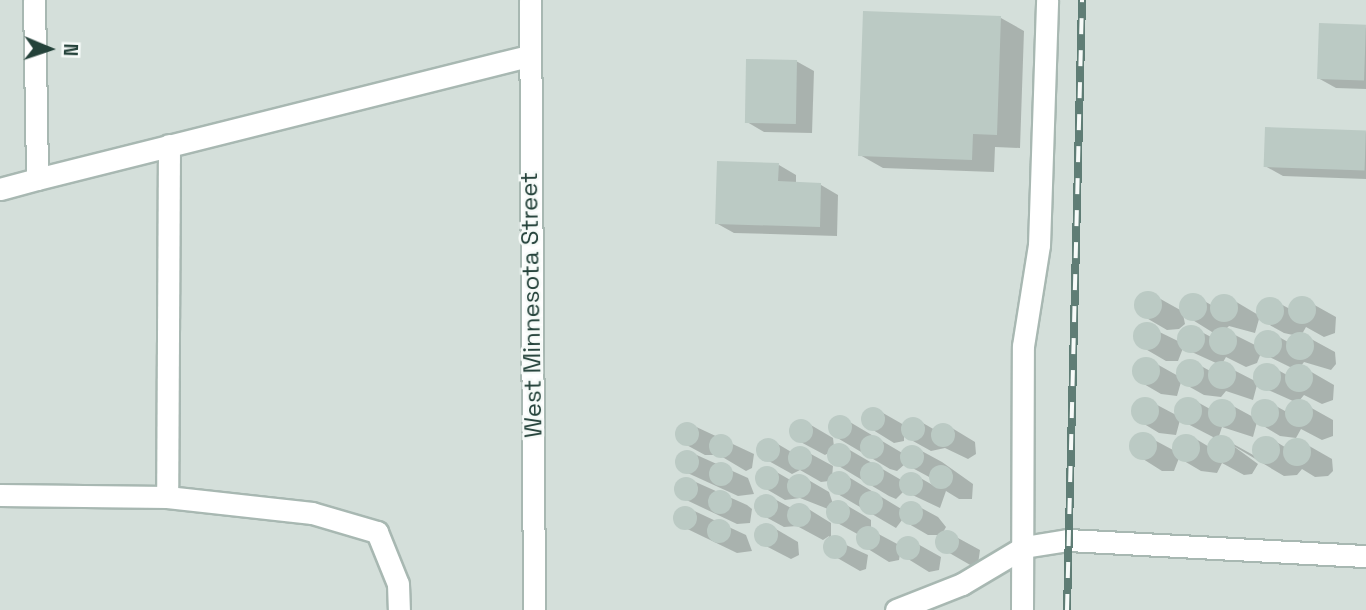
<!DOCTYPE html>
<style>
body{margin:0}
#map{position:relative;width:1366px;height:610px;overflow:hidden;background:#e6efeb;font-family:"Space Grotesk",sans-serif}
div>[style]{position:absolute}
.built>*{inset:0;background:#d4dfda;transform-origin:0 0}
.shadow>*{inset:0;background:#0003}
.building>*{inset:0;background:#bbcac4;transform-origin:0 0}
.round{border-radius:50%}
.roads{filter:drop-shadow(2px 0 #a8b8b2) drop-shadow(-2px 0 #a8b8b2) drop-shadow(0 2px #a8b8b2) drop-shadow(0 -2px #a8b8b2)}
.lane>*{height:21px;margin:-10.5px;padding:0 10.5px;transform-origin:10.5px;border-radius:10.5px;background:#fff}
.secondary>*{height:21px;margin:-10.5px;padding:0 10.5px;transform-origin:10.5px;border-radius:10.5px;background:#fff}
.rail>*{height:8px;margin-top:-4px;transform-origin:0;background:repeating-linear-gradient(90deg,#f7fbf9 0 16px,#5f7d75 0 32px);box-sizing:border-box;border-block:2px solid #5f7d75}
span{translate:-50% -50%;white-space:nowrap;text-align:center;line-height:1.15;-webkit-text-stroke:5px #f7fbf9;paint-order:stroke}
.street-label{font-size:24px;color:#24423a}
.north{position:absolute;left:14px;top:14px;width:70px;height:70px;-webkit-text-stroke:5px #f7fbf9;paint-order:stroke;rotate:92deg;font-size:19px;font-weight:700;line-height:28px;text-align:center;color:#24423a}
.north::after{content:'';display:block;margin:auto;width:24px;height:32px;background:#24423a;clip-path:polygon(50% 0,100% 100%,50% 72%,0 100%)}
</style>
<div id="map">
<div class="built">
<i style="left:0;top:0;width:1366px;height:610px"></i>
</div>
<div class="shadow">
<i style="clip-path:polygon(1001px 18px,1024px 31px,1020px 148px,995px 147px,994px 172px,883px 168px,860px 155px)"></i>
<i style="clip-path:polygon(1366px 27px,1366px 89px,1336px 88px,1318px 78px)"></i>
<i style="clip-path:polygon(796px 61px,814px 71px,812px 133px,764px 132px,747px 122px)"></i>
<i style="clip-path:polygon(1366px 132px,1366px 179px,1283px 176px,1265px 166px)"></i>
<i style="clip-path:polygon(779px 165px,796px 175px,796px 184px,821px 185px,838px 195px,837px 236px,734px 233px,716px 223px)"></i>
<i style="clip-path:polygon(evenodd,1148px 292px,1182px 311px,1185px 297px,1192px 294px,1213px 306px,1216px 299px,1228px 297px,1260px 316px,1257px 308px,1269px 298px,1290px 309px,1302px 298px,1336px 317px,1335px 333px,1324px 337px,1306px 327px,1302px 334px,1335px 352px,1336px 364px,1331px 370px,1304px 362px,1301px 366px,1334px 385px,1333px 400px,1322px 404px,1304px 395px,1299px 401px,1333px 420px,1333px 436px,1322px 440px,1301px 429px,1296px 438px,1280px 436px,1257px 422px,1253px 437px,1222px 427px,1219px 436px,1255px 456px,1258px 441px,1270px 438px,1288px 449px,1297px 439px,1332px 459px,1333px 471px,1328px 476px,1315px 477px,1302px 469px,1297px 475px,1284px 476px,1232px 445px,1258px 464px,1252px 474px,1244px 475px,1222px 463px,1217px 473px,1201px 471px,1179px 458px,1174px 471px,1162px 471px,1132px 452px,1135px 436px,1143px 434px,1173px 450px,1179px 438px,1191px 436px,1211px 448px,1213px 437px,1180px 420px,1176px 435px,1159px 433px,1136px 419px,1132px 412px,1144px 398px,1178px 416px,1180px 401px,1192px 399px,1210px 409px,1222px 400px,1255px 418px,1257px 403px,1265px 400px,1285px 411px,1293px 401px,1257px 385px,1253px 400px,1226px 391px,1221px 397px,1204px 395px,1181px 382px,1177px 396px,1161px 394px,1137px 380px,1134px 368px,1146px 358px,1180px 377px,1182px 363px,1190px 360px,1212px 372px,1216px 363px,1183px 348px,1178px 361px,1166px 361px,1142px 347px,1135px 333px,1143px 324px,1180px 342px,1182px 329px,1190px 326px,1213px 338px,1212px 332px,1183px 314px,1185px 324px,1179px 329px,1167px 330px,1143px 316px,1137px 310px,1141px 295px,1148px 292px,1259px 319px,1284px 333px,1293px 335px,1288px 342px,1268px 331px,1260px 334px,1257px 346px,1225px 330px,1229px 326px,1255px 333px,1259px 319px,1148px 292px,1261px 353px,1292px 368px,1287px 375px,1267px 364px,1255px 374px,1257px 382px,1222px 364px,1226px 357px,1246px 367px,1257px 363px,1261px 353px)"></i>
<i style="clip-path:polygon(876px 409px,904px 425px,916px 419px,935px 430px,947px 425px,975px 442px,976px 454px,968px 459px,945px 448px,931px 451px,904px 436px,904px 441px,894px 443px,865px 425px,867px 412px)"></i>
<i style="clip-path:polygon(843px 418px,904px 454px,905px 450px,918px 449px,942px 462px,973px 484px,972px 499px,959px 499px,946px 491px,940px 508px,904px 491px,896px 499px,889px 496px,837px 465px,831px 461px,832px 451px,825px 455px,795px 439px,791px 429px,804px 421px,833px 438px,834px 447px,848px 449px,903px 481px,917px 476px,936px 487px,931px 478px,905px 464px,897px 471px,890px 469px,834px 436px,830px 430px,834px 420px)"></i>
<i style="clip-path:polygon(690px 424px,754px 454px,752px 468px,746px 471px,719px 455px,705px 455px,681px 442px,677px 436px,681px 426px)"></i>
<i style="clip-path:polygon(771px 440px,793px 453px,799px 448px,809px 453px,833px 466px,832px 477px,842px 473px,903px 510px,914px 504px,938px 517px,946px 527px,942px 534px,947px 532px,980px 550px,978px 564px,972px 566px,939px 547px,941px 535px,928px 535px,902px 520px,896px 528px,836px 493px,829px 481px,821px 482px,800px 470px,792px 474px,760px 456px,761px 443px)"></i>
<i style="clip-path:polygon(690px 452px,748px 478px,754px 494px,738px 496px,681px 470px,677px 460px)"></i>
<i style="clip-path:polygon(773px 470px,792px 481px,805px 478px,829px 492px,833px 504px,841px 502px,865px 516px,871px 520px,871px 530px,901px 546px,907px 538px,941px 557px,939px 570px,929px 572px,900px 554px,899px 560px,889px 562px,860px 544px,861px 536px,832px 520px,828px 509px,800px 498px,785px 500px,761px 486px,760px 471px)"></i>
<i style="clip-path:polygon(689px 479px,747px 505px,752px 509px,750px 523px,737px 524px,680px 497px,676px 488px)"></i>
<i style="clip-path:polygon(769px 496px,791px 508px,802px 505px,831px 523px,831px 538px,868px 555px,866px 569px,860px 571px,827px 552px,829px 536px,823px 540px,797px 526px,784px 527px,760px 514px,756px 508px,760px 498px)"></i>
<i style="clip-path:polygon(688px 508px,746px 535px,752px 551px,737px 553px,677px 524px,679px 511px)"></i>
<i style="clip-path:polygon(769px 525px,798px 542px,799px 555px,791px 559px,760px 543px,759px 527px)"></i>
</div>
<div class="building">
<i style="clip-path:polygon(863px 11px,1001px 16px,997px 135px,973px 134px,972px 160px,858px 156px)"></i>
<i style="left:1319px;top:23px;width:47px;height:56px;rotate:2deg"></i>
<i style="left:746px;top:59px;width:51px;height:64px;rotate:1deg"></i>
<i style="left:1265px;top:127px;width:101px;height:40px;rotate:2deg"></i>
<i style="clip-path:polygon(717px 161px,779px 163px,778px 181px,821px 183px,820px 227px,715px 224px)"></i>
<i class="round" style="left:1134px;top:291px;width:28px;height:28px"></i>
<i class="round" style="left:1179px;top:293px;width:28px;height:28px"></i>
<i class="round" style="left:1210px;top:294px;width:28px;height:28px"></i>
<i class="round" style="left:1288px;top:296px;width:28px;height:28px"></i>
<i class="round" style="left:1256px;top:297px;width:28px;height:28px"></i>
<i class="round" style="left:1133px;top:322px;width:28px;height:28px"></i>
<i class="round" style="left:1177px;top:325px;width:28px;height:28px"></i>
<i class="round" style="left:1209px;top:327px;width:28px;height:28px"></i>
<i class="round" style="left:1254px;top:330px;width:28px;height:28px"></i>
<i class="round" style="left:1286px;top:332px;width:28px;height:28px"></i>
<i class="round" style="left:1132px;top:357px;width:28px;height:28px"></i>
<i class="round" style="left:1176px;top:359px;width:28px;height:28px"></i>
<i class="round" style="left:1208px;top:361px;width:28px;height:28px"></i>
<i class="round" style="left:1253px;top:363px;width:28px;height:28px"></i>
<i class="round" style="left:1285px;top:364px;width:28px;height:28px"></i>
<i class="round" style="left:1131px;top:397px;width:28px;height:28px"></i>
<i class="round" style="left:1174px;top:397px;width:28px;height:28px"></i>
<i class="round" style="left:1251px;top:399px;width:28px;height:28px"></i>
<i class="round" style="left:1285px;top:399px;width:28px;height:28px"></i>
<i class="round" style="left:1208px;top:399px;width:28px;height:28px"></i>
<i class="round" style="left:861px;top:407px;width:24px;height:24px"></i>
<i class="round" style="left:828px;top:415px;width:24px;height:24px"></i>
<i class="round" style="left:901px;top:417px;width:24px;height:24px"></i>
<i class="round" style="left:789px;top:419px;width:24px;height:24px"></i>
<i class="round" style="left:675px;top:422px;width:24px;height:24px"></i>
<i class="round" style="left:931px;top:423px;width:24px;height:24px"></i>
<i class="round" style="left:1129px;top:432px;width:28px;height:28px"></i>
<i class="round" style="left:1172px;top:434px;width:28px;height:28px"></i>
<i class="round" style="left:709px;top:434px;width:24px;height:24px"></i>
<i class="round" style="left:1207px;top:435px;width:28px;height:28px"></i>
<i class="round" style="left:860px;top:435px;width:24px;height:24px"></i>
<i class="round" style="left:1252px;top:436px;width:28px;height:28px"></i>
<i class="round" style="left:1283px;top:438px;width:28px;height:28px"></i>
<i class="round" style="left:756px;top:438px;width:24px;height:24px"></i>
<i class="round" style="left:827px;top:443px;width:24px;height:24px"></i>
<i class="round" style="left:900px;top:445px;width:24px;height:24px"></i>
<i class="round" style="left:788px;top:446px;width:24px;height:24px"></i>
<i class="round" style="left:675px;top:450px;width:24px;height:24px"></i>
<i class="round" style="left:709px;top:462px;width:24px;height:24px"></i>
<i class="round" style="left:860px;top:462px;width:24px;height:24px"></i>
<i class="round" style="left:929px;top:465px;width:24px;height:24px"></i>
<i class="round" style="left:755px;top:466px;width:24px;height:24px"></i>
<i class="round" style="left:827px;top:471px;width:24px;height:24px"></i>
<i class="round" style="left:899px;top:472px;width:24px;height:24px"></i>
<i class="round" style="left:787px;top:474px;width:24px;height:24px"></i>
<i class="round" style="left:674px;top:477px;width:24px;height:24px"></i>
<i class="round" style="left:708px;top:490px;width:24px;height:24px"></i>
<i class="round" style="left:859px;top:491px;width:24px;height:24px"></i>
<i class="round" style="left:754px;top:494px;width:24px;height:24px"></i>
<i class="round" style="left:826px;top:500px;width:24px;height:24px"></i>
<i class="round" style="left:899px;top:501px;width:24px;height:24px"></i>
<i class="round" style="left:787px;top:503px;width:24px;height:24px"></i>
<i class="round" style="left:673px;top:506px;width:24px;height:24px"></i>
<i class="round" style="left:707px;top:519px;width:24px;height:24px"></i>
<i class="round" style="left:754px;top:523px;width:24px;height:24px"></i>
<i class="round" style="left:856px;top:526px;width:24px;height:24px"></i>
<i class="round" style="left:935px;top:530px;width:24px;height:24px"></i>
<i class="round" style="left:823px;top:535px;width:24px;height:24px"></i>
<i class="round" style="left:896px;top:536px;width:24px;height:24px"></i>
</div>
<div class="roads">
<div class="lane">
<i style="left:34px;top:0;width:179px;rotate:89deg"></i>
<i style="left:37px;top:179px;width:506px;rotate:-14.06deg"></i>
<i style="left:169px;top:145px;width:352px;rotate:90.3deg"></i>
<i style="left:167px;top:497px;width:146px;rotate:6.3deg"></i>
<i style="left:312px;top:513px;width:68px;rotate:16.3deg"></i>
<i style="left:377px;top:532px;width:56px;rotate:68deg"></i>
<i style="left:398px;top:584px;width:26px;rotate:88deg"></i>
<i style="left:0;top:189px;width:38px;rotate:-15deg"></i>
<i style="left:0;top:495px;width:167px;rotate:0.7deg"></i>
<i style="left:896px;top:610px;width:71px;rotate:-21.5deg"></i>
<i style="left:962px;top:584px;width:72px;rotate:-30.8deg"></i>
<i style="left:1024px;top:547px;width:45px;rotate:-9deg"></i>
<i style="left:1068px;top:540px;width:298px;rotate:3.1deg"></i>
<i style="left:1022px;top:610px;width:264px;rotate:-89.8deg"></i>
<i style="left:1023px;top:346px;width:102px;rotate:-81deg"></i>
<i style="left:1039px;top:245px;width:245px;rotate:-88.1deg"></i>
</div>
<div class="secondary">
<i style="left:530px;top:0;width:610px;rotate:89.62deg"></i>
</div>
</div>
<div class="rail">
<i style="left:1067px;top:610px;width:610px;rotate:-88.59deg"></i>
</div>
<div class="street-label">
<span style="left:531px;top:305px;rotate:-91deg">West Minnesota Street</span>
</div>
<div class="north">N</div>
</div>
